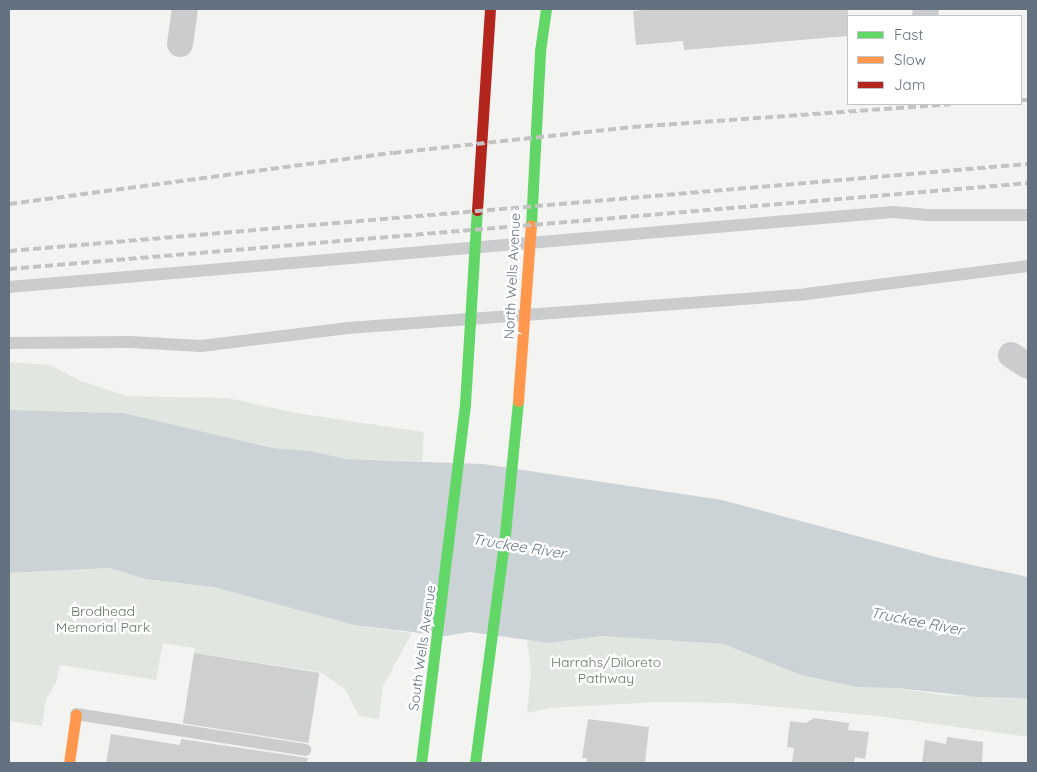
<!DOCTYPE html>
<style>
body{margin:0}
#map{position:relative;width:1037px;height:772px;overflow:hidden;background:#f3f4f2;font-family:Quicksand,sans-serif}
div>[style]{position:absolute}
.green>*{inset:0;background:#e2e6e0}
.water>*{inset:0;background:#ccd3d7}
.building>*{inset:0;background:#cecfcf;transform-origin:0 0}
.lane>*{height:12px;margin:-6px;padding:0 6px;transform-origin:6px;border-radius:6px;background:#cbcccd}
.street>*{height:26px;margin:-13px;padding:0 13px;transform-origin:13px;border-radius:13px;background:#cbcccd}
.fast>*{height:11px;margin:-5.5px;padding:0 5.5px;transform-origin:5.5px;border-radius:5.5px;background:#63d668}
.slow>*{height:11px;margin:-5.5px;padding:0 5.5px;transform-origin:5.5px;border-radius:5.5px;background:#ff974d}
.jam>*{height:11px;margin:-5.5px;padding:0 5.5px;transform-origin:5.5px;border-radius:5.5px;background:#b3261e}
.rail>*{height:4px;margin-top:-2px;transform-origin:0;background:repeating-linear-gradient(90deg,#c2c3c3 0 8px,transparent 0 12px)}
span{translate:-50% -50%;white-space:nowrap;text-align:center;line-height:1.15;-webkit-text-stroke:5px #fff;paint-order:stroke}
.street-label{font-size:14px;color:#647181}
.park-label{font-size:14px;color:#657863}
.water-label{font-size:15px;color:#647985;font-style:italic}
.frame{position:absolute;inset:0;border:10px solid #647181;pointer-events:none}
.legend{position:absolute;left:847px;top:15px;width:175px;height:90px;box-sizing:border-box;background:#fff;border:1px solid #c1c6cd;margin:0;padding:6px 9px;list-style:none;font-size:15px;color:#647181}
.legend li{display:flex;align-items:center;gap:10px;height:25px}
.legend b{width:25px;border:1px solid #c1c6cd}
</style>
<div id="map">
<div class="green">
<i style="clip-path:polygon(9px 362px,50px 365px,81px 381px,127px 396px,228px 398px,296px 413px,424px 432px,422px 461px,346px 459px,310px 451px,273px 448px,123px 413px,9px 410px)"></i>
<i style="clip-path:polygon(110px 568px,145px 579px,213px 587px,354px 625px,412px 633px,383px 686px,379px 719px,359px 716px,345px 689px,320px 672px,194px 653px,195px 648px,163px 643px,156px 680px,60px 665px,57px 680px,46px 700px,42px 726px,9px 721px,9px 573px)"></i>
<i style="clip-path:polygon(601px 636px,723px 644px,758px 658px,898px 688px,942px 695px,1028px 698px,1028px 737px,878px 716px,733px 703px,658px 702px,550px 708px,527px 713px,531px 672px,527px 640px,549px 643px)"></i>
</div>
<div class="water">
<i style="clip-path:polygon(9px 410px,123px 413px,273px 448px,310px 451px,346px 459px,483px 464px,722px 500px,940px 558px,1028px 577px,1028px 698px,977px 697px,898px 688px,858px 687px,801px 675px,723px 644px,601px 636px,549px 643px,470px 632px,445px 636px,354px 625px,213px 587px,145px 579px,110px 568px,9px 573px)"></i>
</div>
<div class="building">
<i style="clip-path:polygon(655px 9px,848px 9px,848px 36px,684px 50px,683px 41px,636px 45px,633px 11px)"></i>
<i style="left:194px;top:653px;width:127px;height:71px;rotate:9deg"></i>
<i style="clip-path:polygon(814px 718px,849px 723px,848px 730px,869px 732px,865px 759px,855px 757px,854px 763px,792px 763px,794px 748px,787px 747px,790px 721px,806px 723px)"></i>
<i style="clip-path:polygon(588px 719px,649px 727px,645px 763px,586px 763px,587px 758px,582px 758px)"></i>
<i style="clip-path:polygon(111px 734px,180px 745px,181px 739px,308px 758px,307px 763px,106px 763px)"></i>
<i style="clip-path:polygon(947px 737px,983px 742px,982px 763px,922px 763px,925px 740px,946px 744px)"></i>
</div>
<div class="lane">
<i style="left:9px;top:287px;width:887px;rotate:-4.85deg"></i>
<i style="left:893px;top:212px;width:32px;rotate:5deg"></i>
<i style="left:925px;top:215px;width:103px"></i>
<i style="left:9px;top:343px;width:121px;rotate:-0.5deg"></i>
<i style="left:130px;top:342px;width:71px;rotate:3.2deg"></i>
<i style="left:201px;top:346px;width:148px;rotate:-7deg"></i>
<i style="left:348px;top:328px;width:459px;rotate:-4.2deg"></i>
<i style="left:806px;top:294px;width:224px;rotate:-7.2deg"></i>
<i style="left:76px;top:714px;width:232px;rotate:8.9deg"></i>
</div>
<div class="street">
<i style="left:925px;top:16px;width:7px;rotate:-82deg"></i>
<i style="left:180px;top:44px;width:35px;rotate:-82deg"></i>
<i style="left:1011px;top:355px;width:20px;rotate:33deg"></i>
</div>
<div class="fast">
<i style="left:531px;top:225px;width:174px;rotate:-87deg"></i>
<i style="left:540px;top:51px;width:42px;rotate:-81.9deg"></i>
<i style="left:421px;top:763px;width:362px;rotate:-83deg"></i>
<i style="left:465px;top:404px;width:194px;rotate:-86.5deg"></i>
<i style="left:475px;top:763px;width:221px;rotate:-82.5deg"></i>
<i style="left:504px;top:544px;width:144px;rotate:-84.4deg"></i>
</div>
<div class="slow">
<i style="left:518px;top:401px;width:176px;rotate:-85.8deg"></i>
<i style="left:69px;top:763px;width:49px;rotate:-81.9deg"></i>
</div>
<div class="jam">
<i style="left:477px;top:210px;width:201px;rotate:-86.3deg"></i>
</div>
<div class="rail">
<i style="left:1021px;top:100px;width:7px"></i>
<i style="left:9px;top:204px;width:387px;rotate:-7.6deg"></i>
<i style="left:393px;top:153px;width:241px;rotate:-6.2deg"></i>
<i style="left:633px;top:127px;width:318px;rotate:-4.1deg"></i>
<i style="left:9px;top:251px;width:1023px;rotate:-4.88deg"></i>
<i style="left:9px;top:269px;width:1023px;rotate:-4.82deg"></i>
</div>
<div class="street-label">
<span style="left:512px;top:276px;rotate:-87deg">North Wells Avenue</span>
<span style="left:422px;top:648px;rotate:-82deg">South Wells Avenue</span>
</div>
<div class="park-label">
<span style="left:103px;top:619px">Brodhead<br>Memorial Park</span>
<span style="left:606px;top:670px">Harrahs/Diloreto<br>Pathway</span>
</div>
<div class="water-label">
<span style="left:519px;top:546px;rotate:9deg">Truckee River</span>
<span style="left:917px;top:621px;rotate:11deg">Truckee River</span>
</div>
<div class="frame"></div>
<ul class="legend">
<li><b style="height:6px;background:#63d668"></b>Fast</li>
<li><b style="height:6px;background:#ff974d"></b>Slow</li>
<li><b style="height:6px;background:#b3261e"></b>Jam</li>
</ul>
</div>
